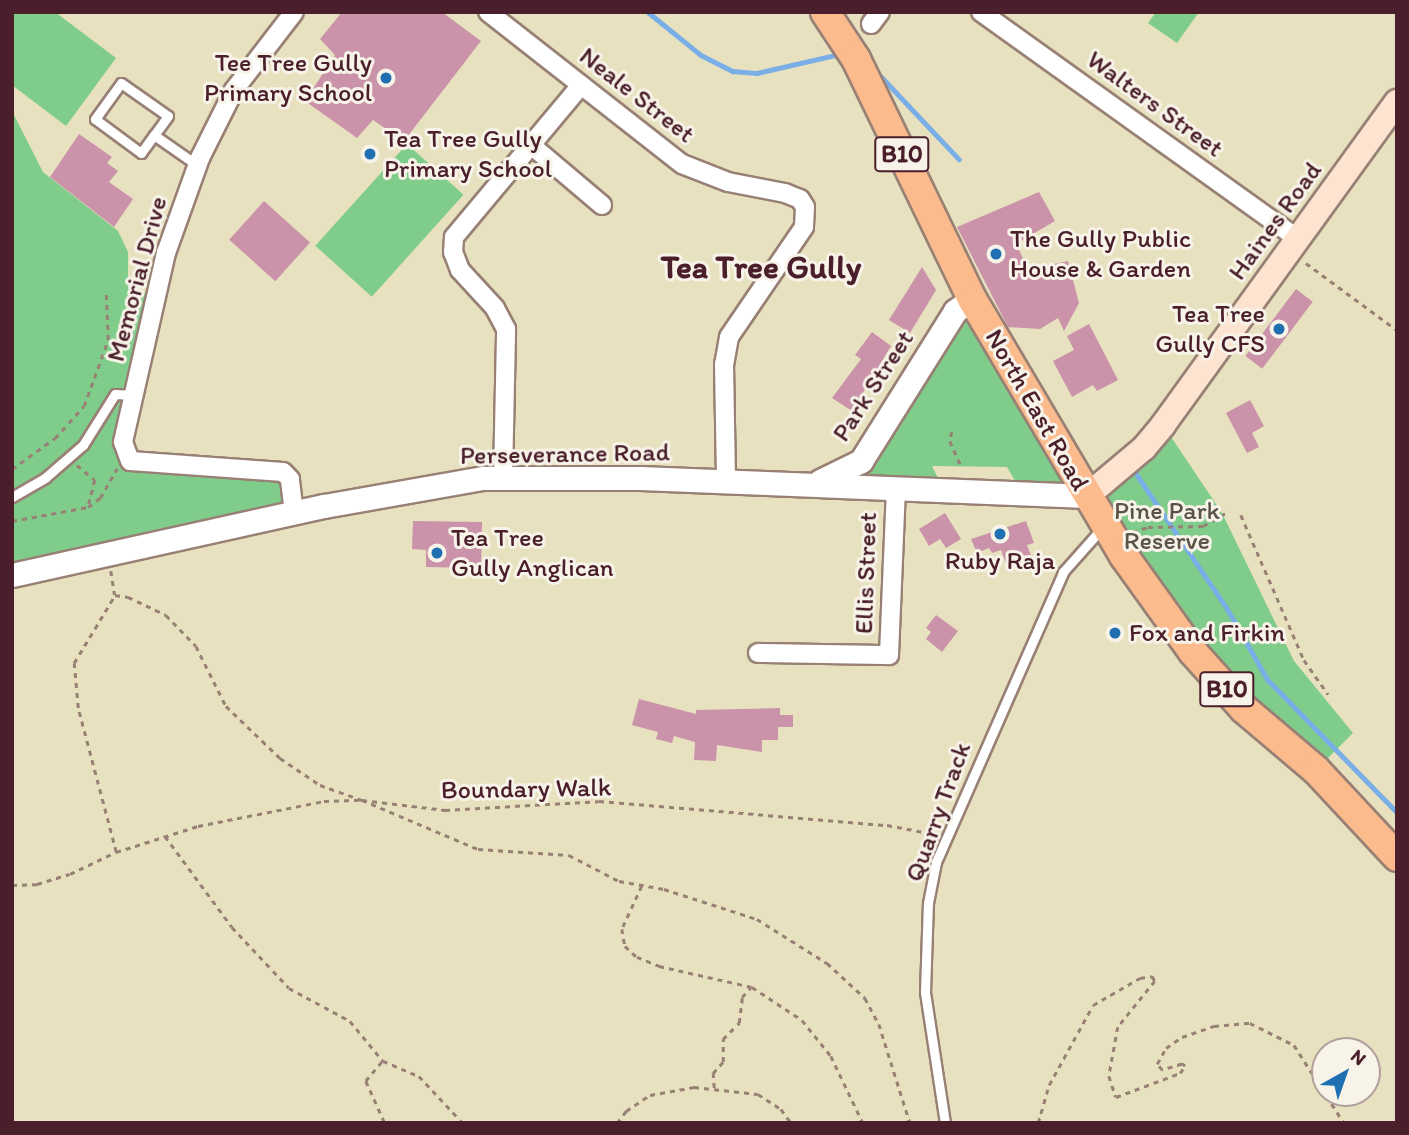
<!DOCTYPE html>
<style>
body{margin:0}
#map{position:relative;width:1409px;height:1135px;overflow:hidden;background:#e7e1bf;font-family:Itim,sans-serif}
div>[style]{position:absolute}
.green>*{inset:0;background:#80cd8b;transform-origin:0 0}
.stream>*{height:4.5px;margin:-2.25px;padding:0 2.25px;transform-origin:2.25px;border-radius:2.25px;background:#7aaee7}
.building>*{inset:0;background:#cb93aa;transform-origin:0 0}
.path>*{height:2.5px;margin-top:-1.25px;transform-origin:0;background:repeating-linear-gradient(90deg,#988075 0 5px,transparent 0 10px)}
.roads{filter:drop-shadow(2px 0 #988075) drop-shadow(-2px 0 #988075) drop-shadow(0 2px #988075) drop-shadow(0 -2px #988075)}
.service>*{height:9px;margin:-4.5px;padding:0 4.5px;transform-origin:4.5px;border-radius:4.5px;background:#fff}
.minor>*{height:18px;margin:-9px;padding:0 9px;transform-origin:9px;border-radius:9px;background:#fff}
.tertiary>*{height:23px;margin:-11.5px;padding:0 11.5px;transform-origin:11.5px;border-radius:11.5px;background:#fff}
.secondary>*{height:24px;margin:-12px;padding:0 12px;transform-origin:12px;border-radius:12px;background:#fde4d1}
.primary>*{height:28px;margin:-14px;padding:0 14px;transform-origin:14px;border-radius:14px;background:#fbbb8d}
.dots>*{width:19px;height:19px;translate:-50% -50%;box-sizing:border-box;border:4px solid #f7f3e8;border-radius:50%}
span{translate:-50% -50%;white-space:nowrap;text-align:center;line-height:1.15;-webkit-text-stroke:6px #f7f3e8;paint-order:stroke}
.shield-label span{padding:2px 5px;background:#f7f3e8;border:2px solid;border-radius:5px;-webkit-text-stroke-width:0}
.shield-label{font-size:24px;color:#4a1f2b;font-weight:700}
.poi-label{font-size:26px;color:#4a1f2b}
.right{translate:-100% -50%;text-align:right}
.left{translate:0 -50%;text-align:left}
.street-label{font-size:26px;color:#4a1f2b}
.park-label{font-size:26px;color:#5a5348}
.district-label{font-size:33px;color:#4a1f2b;font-weight:700}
.frame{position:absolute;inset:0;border:14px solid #4a1f2b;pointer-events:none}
.north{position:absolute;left:1311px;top:1037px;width:70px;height:70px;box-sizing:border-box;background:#f7f3e8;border:2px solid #b29e9c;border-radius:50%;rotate:40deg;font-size:19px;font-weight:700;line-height:28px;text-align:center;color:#4a1f2b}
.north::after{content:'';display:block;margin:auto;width:24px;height:32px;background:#1f6fb2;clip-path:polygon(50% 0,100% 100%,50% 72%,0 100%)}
</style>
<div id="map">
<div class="green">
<i style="clip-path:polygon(12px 12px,55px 12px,116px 58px,66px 126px,12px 85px)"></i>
<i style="clip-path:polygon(1156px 12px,1199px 12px,1177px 43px,1148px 23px)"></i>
<i style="clip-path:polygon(12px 111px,43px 172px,118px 231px,128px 252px,128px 288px,156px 296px,123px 442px,130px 461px,283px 472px,294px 513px,12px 572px)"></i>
<i style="left:407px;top:144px;width:76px;height:137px;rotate:42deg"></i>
<i style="clip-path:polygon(972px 299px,1087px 495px,1163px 425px,1222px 513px,1294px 661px,1353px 733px,1316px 770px,1244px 709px,1087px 496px,1022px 493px,1007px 467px,932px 466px,944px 490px,873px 487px,861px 461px)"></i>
</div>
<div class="stream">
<i style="left:648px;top:12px;width:68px;rotate:39.1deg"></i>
<i style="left:701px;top:55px;width:36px;rotate:27deg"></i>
<i style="left:733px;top:71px;width:24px;rotate:5deg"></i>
<i style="left:757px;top:73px;width:85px;rotate:-12.9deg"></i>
<i style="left:876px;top:71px;width:121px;rotate:46.7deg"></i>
<i style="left:1135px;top:472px;width:166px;rotate:56deg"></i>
<i style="left:1228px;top:610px;width:81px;rotate:60.3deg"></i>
<i style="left:1268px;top:680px;width:185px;rotate:45.7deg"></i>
</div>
<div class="building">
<i style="clip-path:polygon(342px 12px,442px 12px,481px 41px,404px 141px,373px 120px,357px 138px,305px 101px,335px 55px,320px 39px)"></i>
<i style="clip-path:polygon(79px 134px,112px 157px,107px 163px,118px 171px,109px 182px,133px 199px,114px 227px,50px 177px)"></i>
<i style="clip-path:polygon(1039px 192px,1055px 221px,1016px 244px,1032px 276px,1055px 270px,1054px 264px,1068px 261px,1079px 303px,1064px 331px,1058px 318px,1040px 329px,1008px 327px,957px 227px)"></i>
<i style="left:264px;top:201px;width:62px;height:52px;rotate:42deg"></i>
<i style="clip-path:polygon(922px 267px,936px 290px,910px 333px,889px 320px)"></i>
<i style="left:1296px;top:289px;width:21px;height:84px;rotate:37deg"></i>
<i style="clip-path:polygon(1089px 324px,1118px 380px,1097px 391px,1093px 385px,1072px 397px,1053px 361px,1074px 350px,1067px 336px)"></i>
<i style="clip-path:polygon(872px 332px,891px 346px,852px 411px,832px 398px,861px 359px,855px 355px)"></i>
<i style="clip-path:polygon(1250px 400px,1264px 426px,1252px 433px,1259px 447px,1247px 453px,1226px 413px)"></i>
<i style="clip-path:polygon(945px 513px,961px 539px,946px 548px,940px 539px,929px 546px,919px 529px)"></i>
<i style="clip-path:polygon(413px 521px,482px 522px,481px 568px,426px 567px,426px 550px,412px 549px)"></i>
<i style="clip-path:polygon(1026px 521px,1034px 543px,1027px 545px,1033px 561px,1008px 569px,1001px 550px,992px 553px,989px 548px,977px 553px,971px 539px)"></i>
<i style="clip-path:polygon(936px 615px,958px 631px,942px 652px,926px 639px,931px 632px,926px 628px)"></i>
<i style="clip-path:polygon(639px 699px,696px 714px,696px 710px,780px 708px,780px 715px,793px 715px,793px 727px,778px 727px,778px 740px,762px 740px,762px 752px,717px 745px,716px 761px,694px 760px,695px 742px,674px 736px,672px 743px,656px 739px,658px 732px,632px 725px)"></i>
</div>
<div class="path">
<i style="left:1306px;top:263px;width:113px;rotate:36.4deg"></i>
<i style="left:952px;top:432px;width:9px;rotate:103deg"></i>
<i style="left:950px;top:441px;width:27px;rotate:66deg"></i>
<i style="left:77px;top:465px;width:23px;rotate:40deg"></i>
<i style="left:95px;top:480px;width:25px;rotate:104deg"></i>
<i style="left:12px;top:469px;width:53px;rotate:-35.8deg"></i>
<i style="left:55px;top:438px;width:43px;rotate:-47.8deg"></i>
<i style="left:84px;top:406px;width:70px;rotate:-70deg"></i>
<i style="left:108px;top:340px;width:48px;rotate:-92.4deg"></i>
<i style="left:1241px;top:515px;width:158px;rotate:66.5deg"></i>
<i style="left:1304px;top:660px;width:42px;rotate:54.8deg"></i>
<i style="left:12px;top:521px;width:77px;rotate:-10.4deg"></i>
<i style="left:88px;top:507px;width:15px;rotate:-37deg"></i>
<i style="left:100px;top:498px;width:34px;rotate:-60deg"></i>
<i style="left:1132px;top:532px;width:17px;rotate:-17deg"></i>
<i style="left:1148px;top:527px;width:55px;rotate:-1deg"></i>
<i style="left:1203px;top:526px;width:30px;rotate:-30deg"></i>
<i style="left:111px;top:571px;width:24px;rotate:81deg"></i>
<i style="left:165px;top:836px;width:113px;rotate:53.6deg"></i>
<i style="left:232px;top:927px;width:83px;rotate:46.9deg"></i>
<i style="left:289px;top:988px;width:69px;rotate:28.4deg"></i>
<i style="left:350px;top:1021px;width:52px;rotate:50.5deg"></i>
<i style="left:383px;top:1061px;width:39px;rotate:23deg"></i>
<i style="left:419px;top:1076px;width:64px;rotate:46.9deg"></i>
<i style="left:116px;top:852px;width:149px;rotate:-104.8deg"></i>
<i style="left:78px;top:708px;width:45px;rotate:-95.1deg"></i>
<i style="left:74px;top:663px;width:79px;rotate:-58.9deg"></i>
<i style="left:115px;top:595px;width:13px;rotate:9deg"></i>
<i style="left:128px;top:597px;width:42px;rotate:25.3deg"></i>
<i style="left:166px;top:615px;width:43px;rotate:45.9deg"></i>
<i style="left:196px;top:646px;width:67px;rotate:63.4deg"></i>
<i style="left:226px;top:706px;width:75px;rotate:43.9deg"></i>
<i style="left:280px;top:758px;width:48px;rotate:34deg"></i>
<i style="left:320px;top:785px;width:45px;rotate:19.7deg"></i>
<i style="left:362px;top:800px;width:84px;rotate:6.9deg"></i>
<i style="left:445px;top:810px;width:154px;rotate:-3.3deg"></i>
<i style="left:599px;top:801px;width:289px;rotate:4.8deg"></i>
<i style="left:887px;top:825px;width:48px;rotate:10.8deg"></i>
<i style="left:12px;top:885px;width:25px;rotate:-2deg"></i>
<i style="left:37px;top:884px;width:34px;rotate:-17deg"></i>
<i style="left:70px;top:874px;width:51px;rotate:-25.6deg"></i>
<i style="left:116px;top:852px;width:86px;rotate:-17.6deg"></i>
<i style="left:198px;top:826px;width:128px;rotate:-11.2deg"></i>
<i style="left:324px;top:801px;width:38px;rotate:-2deg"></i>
<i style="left:362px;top:800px;width:126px;rotate:22.9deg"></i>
<i style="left:478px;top:849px;width:91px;rotate:3.8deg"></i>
<i style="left:569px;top:855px;width:56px;rotate:27.5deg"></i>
<i style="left:619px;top:881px;width:46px;rotate:10.1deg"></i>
<i style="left:664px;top:889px;width:98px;rotate:17.9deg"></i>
<i style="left:757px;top:919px;width:83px;rotate:32.2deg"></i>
<i style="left:827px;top:963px;width:52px;rotate:42.6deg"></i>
<i style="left:865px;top:998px;width:30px;rotate:62deg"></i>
<i style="left:879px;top:1024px;width:104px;rotate:72.6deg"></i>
<i style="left:642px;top:886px;width:47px;rotate:114.9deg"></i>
<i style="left:622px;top:929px;width:17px;rotate:80deg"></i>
<i style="left:625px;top:946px;width:16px;rotate:43deg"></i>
<i style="left:637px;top:957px;width:24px;rotate:22deg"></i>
<i style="left:659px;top:966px;width:95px;rotate:12.7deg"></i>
<i style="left:752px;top:987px;width:60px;rotate:33.4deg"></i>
<i style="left:802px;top:1020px;width:46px;rotate:51.1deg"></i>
<i style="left:831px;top:1056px;width:74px;rotate:64.5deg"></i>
<i style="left:382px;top:1062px;width:25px;rotate:130deg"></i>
<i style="left:366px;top:1081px;width:46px;rotate:65.7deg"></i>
<i style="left:714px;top:1088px;width:15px;rotate:-94deg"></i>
<i style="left:713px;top:1073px;width:15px;rotate:-48deg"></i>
<i style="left:723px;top:1062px;width:23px;rotate:-90deg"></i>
<i style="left:723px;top:1039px;width:23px;rotate:-45deg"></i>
<i style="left:739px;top:1023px;width:26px;rotate:-83deg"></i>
<i style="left:742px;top:997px;width:13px;rotate:-48deg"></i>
<i style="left:617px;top:1123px;width:15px;rotate:-53deg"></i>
<i style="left:626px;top:1111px;width:29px;rotate:-34deg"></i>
<i style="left:650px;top:1095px;width:45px;rotate:-10.3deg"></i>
<i style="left:694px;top:1087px;width:64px;rotate:6.2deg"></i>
<i style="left:758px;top:1094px;width:27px;rotate:33deg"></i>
<i style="left:781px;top:1109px;width:17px;rotate:54deg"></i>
<i style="left:1038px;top:1123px;width:40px;rotate:-74deg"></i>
<i style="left:1049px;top:1085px;width:91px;rotate:-61.2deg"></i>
<i style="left:1093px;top:1005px;width:54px;rotate:-29.9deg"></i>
<i style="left:1140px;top:978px;width:12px;rotate:-9deg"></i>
<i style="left:1152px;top:976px;width:6px;rotate:59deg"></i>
<i style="left:1155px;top:981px;width:59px;rotate:128.8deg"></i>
<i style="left:1118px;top:1027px;width:50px;rotate:100.4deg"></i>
<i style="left:1109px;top:1076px;width:22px;rotate:72deg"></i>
<i style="left:1116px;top:1097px;width:68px;rotate:-20.6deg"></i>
<i style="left:1180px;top:1073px;width:9px;rotate:-54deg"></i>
<i style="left:1185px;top:1066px;width:4px;rotate:-146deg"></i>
<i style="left:1182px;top:1064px;width:21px;rotate:163deg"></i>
<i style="left:1162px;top:1070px;width:8px;rotate:-130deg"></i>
<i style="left:1157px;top:1064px;width:18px;rotate:-61deg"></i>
<i style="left:1166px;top:1048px;width:19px;rotate:-35deg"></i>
<i style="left:1182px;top:1037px;width:34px;rotate:-19deg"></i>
<i style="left:1214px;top:1026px;width:36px;rotate:-5deg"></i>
<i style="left:1250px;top:1023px;width:49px;rotate:26.6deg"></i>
<i style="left:1294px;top:1045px;width:93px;rotate:57.3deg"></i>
</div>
<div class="roads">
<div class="service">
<i style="left:154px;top:135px;width:22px;rotate:126deg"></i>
<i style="left:141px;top:153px;width:57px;rotate:-143.5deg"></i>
<i style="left:95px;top:119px;width:44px;rotate:-54.2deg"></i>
<i style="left:121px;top:83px;width:57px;rotate:35.1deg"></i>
<i style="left:168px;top:116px;width:24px;rotate:126deg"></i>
<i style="left:154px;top:135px;width:52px;rotate:34.9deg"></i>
<i style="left:12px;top:497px;width:39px;rotate:-30deg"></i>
<i style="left:46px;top:477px;width:49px;rotate:-40.9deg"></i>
<i style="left:83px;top:445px;width:60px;rotate:-57.9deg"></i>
<i style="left:115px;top:394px;width:19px;rotate:3deg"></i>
<i style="left:945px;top:1123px;width:133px;rotate:-98.7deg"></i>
<i style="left:925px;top:992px;width:89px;rotate:-88.1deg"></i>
<i style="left:928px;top:903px;width:42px;rotate:-79deg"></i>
<i style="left:936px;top:862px;width:317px;rotate:-66.3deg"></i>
<i style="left:1063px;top:572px;width:59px;rotate:-48.4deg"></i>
</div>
<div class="minor">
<i style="left:488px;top:12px;width:246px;rotate:38.1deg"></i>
<i style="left:682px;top:164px;width:49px;rotate:21.4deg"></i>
<i style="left:728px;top:182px;width:58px;rotate:10.9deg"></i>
<i style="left:785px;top:193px;width:16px;rotate:22deg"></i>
<i style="left:800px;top:199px;width:9px;rotate:58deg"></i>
<i style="left:805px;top:207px;width:20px;rotate:93deg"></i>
<i style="left:804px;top:227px;width:133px;rotate:124.3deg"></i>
<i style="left:729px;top:337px;width:27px;rotate:100deg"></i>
<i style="left:724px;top:364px;width:118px;rotate:89deg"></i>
<i style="left:981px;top:12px;width:390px;rotate:35.6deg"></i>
<i style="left:871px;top:24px;width:15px;rotate:-53deg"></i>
<i style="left:531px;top:145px;width:93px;rotate:40.2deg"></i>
<i style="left:503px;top:478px;width:149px;rotate:-88.8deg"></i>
<i style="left:506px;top:329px;width:24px;rotate:-118deg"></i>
<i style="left:495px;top:308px;width:52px;rotate:-132.6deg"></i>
<i style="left:460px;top:270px;width:19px;rotate:-111deg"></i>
<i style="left:453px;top:252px;width:15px;rotate:-86deg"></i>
<i style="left:454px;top:237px;width:198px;rotate:-50.1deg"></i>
<i style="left:294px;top:513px;width:34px;rotate:-97deg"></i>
<i style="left:290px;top:479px;width:10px;rotate:-135deg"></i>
<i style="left:283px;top:472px;width:153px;rotate:-175.9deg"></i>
<i style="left:130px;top:461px;width:20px;rotate:-110deg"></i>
<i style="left:123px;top:442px;width:194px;rotate:-77.2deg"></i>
<i style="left:166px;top:253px;width:101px;rotate:-70.3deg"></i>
<i style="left:200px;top:158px;width:76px;rotate:-63.4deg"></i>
<i style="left:234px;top:90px;width:98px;rotate:-52.4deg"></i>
<i style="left:758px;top:653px;width:131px;rotate:0.9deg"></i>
<i style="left:889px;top:655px;width:167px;rotate:-87.6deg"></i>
</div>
<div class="tertiary">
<i style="left:820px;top:481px;width:46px;rotate:-26deg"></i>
<i style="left:861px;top:461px;width:177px;rotate:-57.9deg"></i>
<i style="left:955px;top:311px;width:21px;rotate:-35deg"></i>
<i style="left:12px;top:575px;width:320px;rotate:-12.5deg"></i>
<i style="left:324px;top:506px;width:161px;rotate:-10deg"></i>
<i style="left:483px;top:478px;width:157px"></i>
<i style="left:640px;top:478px;width:447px;rotate:2.3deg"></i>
</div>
<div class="secondary">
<i style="left:1087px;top:496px;width:75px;rotate:-40.1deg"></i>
<i style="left:1144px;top:448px;width:30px;rotate:-50deg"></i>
<i style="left:1163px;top:425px;width:399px;rotate:-54.1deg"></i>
</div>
<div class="primary">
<i style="left:825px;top:12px;width:56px;rotate:56.6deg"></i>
<i style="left:856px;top:59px;width:267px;rotate:64.2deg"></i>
<i style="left:972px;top:299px;width:299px;rotate:59.4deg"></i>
<i style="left:1124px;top:556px;width:118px;rotate:54.3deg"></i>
<i style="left:1193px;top:652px;width:76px;rotate:48.2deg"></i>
<i style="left:1244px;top:709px;width:94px;rotate:40.3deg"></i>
<i style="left:1316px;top:770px;width:119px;rotate:47deg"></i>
</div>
</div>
<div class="dots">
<i style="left:386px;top:78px;background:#1f6fb2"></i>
<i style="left:370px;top:154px;background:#1f6fb2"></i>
<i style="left:996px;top:254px;background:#1f6fb2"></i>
<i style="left:1279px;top:329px;background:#1f6fb2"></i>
<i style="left:1000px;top:534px;background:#1f6fb2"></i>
<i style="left:437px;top:553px;background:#1f6fb2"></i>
<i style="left:1115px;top:633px;background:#1f6fb2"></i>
</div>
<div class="shield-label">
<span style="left:902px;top:154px">B10</span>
<span style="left:1227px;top:689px">B10</span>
</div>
<div class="poi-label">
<span class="right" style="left:372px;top:78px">Tee Tree Gully<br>Primary School</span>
<span class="left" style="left:384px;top:154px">Tea Tree Gully<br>Primary School</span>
<span class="left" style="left:1010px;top:254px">The Gully Public<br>House &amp; Garden</span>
<span class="right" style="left:1265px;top:329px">Tea Tree<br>Gully CFS</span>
<span class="left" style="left:451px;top:553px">Tea Tree<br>Gully Anglican</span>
<span style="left:1000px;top:561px">Ruby Raja</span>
<span class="left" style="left:1129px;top:633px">Fox and Firkin</span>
</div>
<div class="street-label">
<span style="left:637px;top:95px;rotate:38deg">Neale Street</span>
<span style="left:1155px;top:104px;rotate:36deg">Walters Street</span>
<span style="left:1275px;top:221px;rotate:-54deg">Haines Road</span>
<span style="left:137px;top:279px;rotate:-75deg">Memorial Drive</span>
<span style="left:873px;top:386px;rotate:-57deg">Park Street</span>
<span style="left:1037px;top:410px;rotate:60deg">North East Road</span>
<span style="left:565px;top:454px;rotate:-1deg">Perseverance Road</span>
<span style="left:866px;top:573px;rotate:-88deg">Ellis Street</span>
<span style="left:526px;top:789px;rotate:-1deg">Boundary Walk</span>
<span style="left:938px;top:812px;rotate:-70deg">Quarry Track</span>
</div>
<div class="park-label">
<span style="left:1167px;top:526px">Pine Park<br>Reserve</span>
</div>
<div class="district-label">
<span style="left:761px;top:267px">Tea Tree Gully</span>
</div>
<div class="frame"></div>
<div class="north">N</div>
</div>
